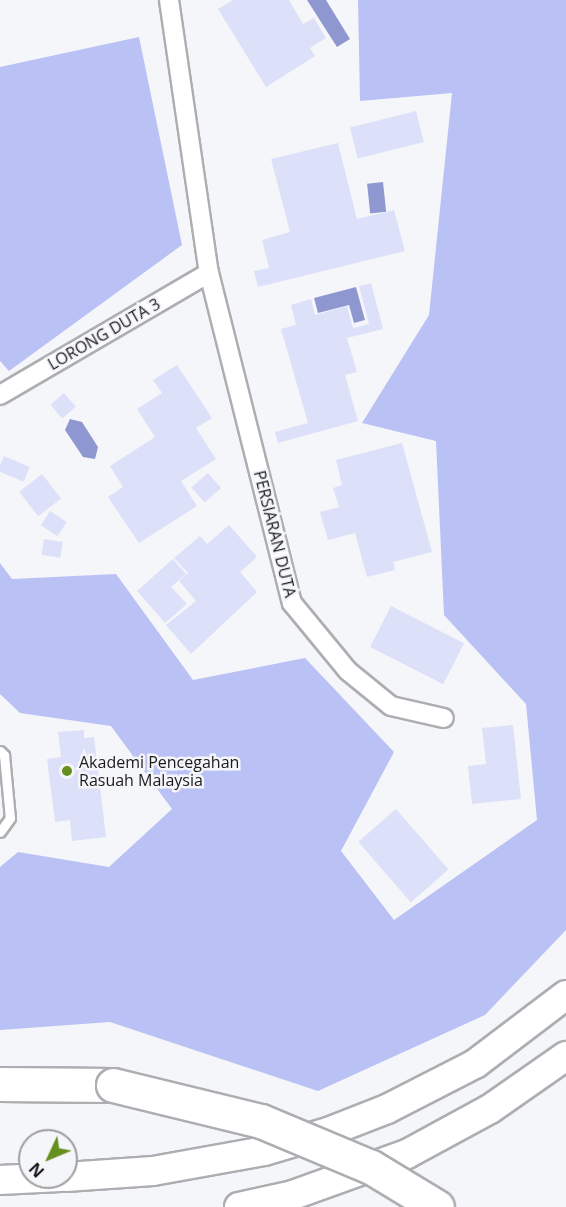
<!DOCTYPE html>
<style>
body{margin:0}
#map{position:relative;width:566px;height:1207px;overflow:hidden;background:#f5f6f9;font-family:"Open Sans",sans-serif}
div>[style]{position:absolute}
.green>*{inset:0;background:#bac1f4}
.water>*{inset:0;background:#8f97d1;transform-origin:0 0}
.building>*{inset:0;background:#dce0f9;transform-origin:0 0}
.roads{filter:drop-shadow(2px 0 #adaeb1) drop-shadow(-2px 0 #adaeb1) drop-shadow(0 2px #adaeb1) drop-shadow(0 -2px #adaeb1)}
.lane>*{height:9px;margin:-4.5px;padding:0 4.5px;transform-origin:4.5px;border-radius:4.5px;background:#fff}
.street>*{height:18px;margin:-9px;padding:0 9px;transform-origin:9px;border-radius:9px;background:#fff}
.primary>*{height:28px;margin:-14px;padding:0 14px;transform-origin:14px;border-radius:14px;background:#fff}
.highway>*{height:33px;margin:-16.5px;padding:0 16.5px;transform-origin:16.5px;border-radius:16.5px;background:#fff}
.bridges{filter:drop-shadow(2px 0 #adaeb1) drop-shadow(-2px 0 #adaeb1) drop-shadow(0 2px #adaeb1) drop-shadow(0 -2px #adaeb1)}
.highway-bridge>*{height:33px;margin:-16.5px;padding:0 16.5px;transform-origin:16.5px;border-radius:16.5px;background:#fff}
.dots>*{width:16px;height:16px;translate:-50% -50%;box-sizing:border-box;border:3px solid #f5f6f9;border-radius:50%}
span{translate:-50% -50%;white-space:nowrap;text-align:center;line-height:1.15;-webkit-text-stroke:5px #f5f6f9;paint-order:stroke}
.street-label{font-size:16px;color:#1b1b1c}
.poi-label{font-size:16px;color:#1b1b1c}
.left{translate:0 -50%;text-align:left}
.north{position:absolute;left:18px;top:1129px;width:60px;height:60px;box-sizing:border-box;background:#f5f6f9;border:2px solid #9e9ea1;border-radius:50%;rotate:226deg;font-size:16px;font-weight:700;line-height:24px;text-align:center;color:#1b1b1c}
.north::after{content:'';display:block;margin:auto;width:21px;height:27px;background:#658f1e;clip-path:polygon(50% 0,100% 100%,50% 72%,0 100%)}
</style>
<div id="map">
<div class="green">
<i style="clip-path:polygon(358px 0,566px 0,566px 930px,485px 1015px,318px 1091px,110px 1022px,0 1030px,0 867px,18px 852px,109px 867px,172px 809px,111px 726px,20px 713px,0 694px,0 563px,12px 579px,116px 574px,193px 680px,305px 658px,394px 752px,341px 851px,394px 920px,537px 820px,526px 704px,444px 615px,436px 441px,362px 423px,429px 315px,452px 93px,360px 101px)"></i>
<i style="clip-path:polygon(139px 37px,182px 245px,9px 371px,0 361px,0 67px)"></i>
</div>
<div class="water">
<i style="clip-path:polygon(307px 0,326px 0,350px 39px,337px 47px)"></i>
<i style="left:383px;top:182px;width:30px;height:16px;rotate:84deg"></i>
<i style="clip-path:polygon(356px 287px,365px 320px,354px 323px,349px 305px,318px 313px,314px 298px)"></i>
<i style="clip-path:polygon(70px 419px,82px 422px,98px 447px,95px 459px,83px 457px,65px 430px)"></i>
</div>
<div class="building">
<i style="clip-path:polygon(233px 0,289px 0,303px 24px,314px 18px,326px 38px,310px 48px,315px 56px,266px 87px,218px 9px)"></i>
<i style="left:416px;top:111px;width:32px;height:68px;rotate:76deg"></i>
<i style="clip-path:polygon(338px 143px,357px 219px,394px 210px,405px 251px,258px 287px,254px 271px,269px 268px,262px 240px,290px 232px,271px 159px)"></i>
<i style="clip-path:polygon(371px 283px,383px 329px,347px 338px,357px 372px,345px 375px,358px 421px,278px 443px,275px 432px,308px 423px,281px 329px,296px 325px,291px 305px,311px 299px,315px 315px,347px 306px,353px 328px,369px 324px,359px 286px)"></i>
<i style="clip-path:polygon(177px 365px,212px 418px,196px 428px,216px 459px,181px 481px,197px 506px,139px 543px,108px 497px,123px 487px,110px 466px,155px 437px,137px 409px,162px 393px,153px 380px)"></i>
<i style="left:64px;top:393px;width:18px;height:18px;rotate:49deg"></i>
<i style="clip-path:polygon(402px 443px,432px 552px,393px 562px,395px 570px,367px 577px,355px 533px,328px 540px,320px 512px,339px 507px,333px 488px,342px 485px,336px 460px)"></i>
<i style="left:4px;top:456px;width:28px;height:16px;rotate:23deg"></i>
<i style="left:208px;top:473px;width:20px;height:22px;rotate:49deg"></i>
<i style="left:42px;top:474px;width:31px;height:29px;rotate:52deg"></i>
<i style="left:50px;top:511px;width:20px;height:17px;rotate:33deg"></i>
<i style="clip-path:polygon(229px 525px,257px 557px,240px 572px,257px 592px,191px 654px,166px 625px,196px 601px,179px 581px,188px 573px,174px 558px,200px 536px,207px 544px)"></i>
<i style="left:44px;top:539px;width:19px;height:16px;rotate:9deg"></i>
<i style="clip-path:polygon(173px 559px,186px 574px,171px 587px,187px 604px,165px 623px,137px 591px)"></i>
<i style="left:391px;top:606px;width:82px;height:46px;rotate:27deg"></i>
<i style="clip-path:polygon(513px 725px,521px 799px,472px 804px,468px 766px,486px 764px,482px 728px)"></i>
<i style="clip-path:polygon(84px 730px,84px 738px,94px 737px,106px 837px,72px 841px,70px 820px,55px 822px,47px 759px,61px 757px,58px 732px)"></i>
<i style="left:396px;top:809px;width:80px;height:50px;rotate:49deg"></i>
</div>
<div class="roads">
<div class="lane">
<i style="left:0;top:751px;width:6px;rotate:45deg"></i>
<i style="left:4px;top:755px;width:63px;rotate:84.6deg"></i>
<i style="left:10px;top:818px;width:17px;rotate:126deg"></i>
</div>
<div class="street">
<i style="left:169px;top:0;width:276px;rotate:81.7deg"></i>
<i style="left:209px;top:273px;width:340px;rotate:75.9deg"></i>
<i style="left:292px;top:603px;width:88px;rotate:50.5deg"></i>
<i style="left:348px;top:671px;width:55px;rotate:39.1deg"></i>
<i style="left:391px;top:706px;width:54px;rotate:12.8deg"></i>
<i style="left:0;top:395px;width:242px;rotate:-30.3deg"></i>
</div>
<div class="primary">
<i style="left:66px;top:1177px;width:87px;rotate:-3.9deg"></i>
<i style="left:153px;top:1171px;width:113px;rotate:-10.2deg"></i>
<i style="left:264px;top:1151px;width:67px;rotate:-16.5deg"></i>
<i style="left:328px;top:1132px;width:63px;rotate:-21.3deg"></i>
<i style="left:387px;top:1109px;width:99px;rotate:-27.1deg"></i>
<i style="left:475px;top:1064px;width:114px;rotate:-37.2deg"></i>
<i style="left:0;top:1180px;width:60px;rotate:-2.9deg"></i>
<i style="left:239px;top:1207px;width:55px;rotate:-12.5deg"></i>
<i style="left:293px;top:1195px;width:121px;rotate:-19.8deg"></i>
<i style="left:407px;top:1154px;width:94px;rotate:-28.5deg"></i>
<i style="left:490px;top:1109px;width:93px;rotate:-34.9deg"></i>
</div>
<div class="highway">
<i style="left:0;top:1084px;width:113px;rotate:0.5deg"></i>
</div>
</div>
<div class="bridges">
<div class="highway-bridge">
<i style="left:113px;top:1085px;width:152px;rotate:13.7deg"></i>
<i style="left:261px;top:1121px;width:119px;rotate:22.7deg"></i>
<i style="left:371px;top:1167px;width:77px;rotate:31.2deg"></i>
</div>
</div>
<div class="dots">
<i style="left:67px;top:771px;background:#658f1e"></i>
</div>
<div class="street-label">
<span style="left:104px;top:334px;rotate:-30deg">LORONG DUTA 3</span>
<span style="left:275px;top:534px;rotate:76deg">PERSIARAN DUTA</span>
</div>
<div class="poi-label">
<span class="left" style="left:79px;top:771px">Akademi Pencegahan<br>Rasuah Malaysia</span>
</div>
<div class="north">N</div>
</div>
